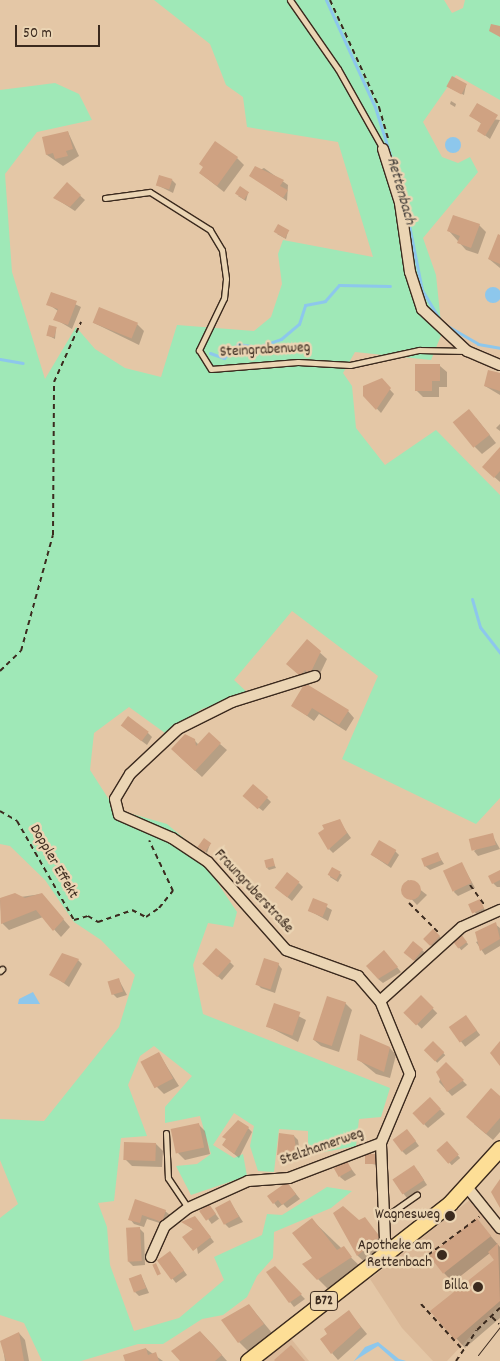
<!DOCTYPE html>
<meta charset="utf-8">
<style>
body{margin:0}
#map{position:relative;width:500px;height:1361px;overflow:hidden;background:#e4c7a6;font-family:Dekko,sans-serif}
div>[style]{position:absolute}
.built>*{inset:0;background:#dbb998}
.green>*{inset:0;background:#9fe8b7}
.water>*{inset:0;background:#8dc7ec}
.round{border-radius:50%}
.shadow>*{inset:0;background:#0003;transform-origin:0 0}
.stream>*{height:3px;margin:-1.5px;padding:0 1.5px;transform-origin:1.5px;border-radius:1.5px;background:#8dc7ec}
.building>*{inset:0;background:#cfa282;transform-origin:0 0}
.path>*{height:2px;margin-top:-1px;transform-origin:0;background:repeating-linear-gradient(90deg,#3b2a1e 0 5px,transparent 0 9px)}
.roads{filter:drop-shadow(1px 0 #3b2a1e) drop-shadow(-1px 0 #3b2a1e) drop-shadow(0 1px #3b2a1e) drop-shadow(0 -1px #3b2a1e)}
.lane>*{height:5px;margin:-2.5px;padding:0 2.5px;transform-origin:2.5px;border-radius:2.5px;background:#ebd5b4}
.street>*{height:10px;margin:-5px;padding:0 5px;transform-origin:5px;border-radius:5px;background:#ebd5b4}
.primary>*{height:15px;margin:-7.5px;padding:0 7.5px;transform-origin:7.5px;border-radius:7.5px;background:#fdde96}
.tram>*{height:1px;margin:-0.5px;padding:0 0.5px;transform-origin:0.5px;border-radius:0.5px;background:#3b2a1e}
.dots>*{width:14px;height:14px;translate:-50% -50%;box-sizing:border-box;border:2px solid #ebd5b4;border-radius:50%}
span{translate:-50% -50%;white-space:nowrap;text-align:center;line-height:1.15;-webkit-text-stroke:5px #ebd5b4;paint-order:stroke}
.shield-label span{padding:1px 4px;background:#ebd5b4;border:1px solid;border-radius:4px;-webkit-text-stroke-width:0}
.shield-label{font-size:14px;color:#3b2a1e;font-weight:700}
.street-label{font-size:15px;color:#3b2a1e}
.poi-label{font-size:15px;color:#3b2a1e}
.right{translate:-100% -50%;text-align:right}
.water-label{font-size:16px;color:#47423d;font-style:italic}
.scale{position:absolute;left:15px;top:25px;width:85px;height:22px;box-sizing:border-box;border:2px solid #3b2a1e;border-top:0;padding-left:6px;font-size:15px;line-height:18px;white-space:nowrap;color:#3b2a1e;-webkit-text-stroke:4px #ebd5b4;paint-order:stroke}
</style>
<div id="map">
<div class="built">
<i style="clip-path:polygon(471px 1199px,500px 1235px,500px 1305px,447px 1361px,433px 1361px,402px 1328px,370px 1279px)"></i>
<i style="clip-path:polygon(289px 1336px,309px 1361px,261px 1361px)"></i>
</div>
<div class="green">
<i style="clip-path:polygon(154px 0,444px 0,452px 13px,463px 8px,465px 0,500px 0,500px 100px,456px 75px,423px 122px,442px 157px,458px 163px,470px 157px,478px 172px,423px 238px,436px 275px,442px 333px,431px 360px,355px 352px,343px 373px,352px 386px,356px 428px,385px 465px,436px 430px,500px 495px,500px 798px,476px 824px,342px 759px,378px 676px,292px 611px,234px 680px,249px 694px,202px 709px,165px 733px,129px 707px,94px 733px,90px 770px,115px 809px,167px 824px,193px 846px,237px 912px,233px 927px,208px 923px,193px 965px,203px 1014px,390px 1088px,381px 1117px,359px 1119px,356px 1146px,308px 1155px,308px 1131px,279px 1129px,274px 1172px,258px 1171px,250px 1146px,254px 1126px,234px 1113px,213px 1145px,234px 1158px,243px 1154px,247px 1176px,191px 1195px,176px 1166px,197px 1164px,211px 1154px,200px 1116px,165px 1123px,165px 1107px,192px 1076px,154px 1046px,140px 1056px,128px 1085px,147px 1136px,121px 1138px,114px 1201px,98px 1203px,107px 1227px,110px 1265px,134px 1331px,179px 1318px,224px 1280px,214px 1257px,262px 1235px,267px 1214px,282px 1215px,327px 1187px,352px 1191px,331px 1208px,274px 1232px,273px 1258px,257px 1276px,247px 1297px,223px 1315px,202px 1319px,163px 1344px,138px 1344px,81px 1361px,42px 1361px,24px 1323px,0 1315px,0 1218px,18px 1204px,0 1160px,0 1119px,44px 1121px,119px 1027px,135px 975px,101px 940px,74px 922px,45px 880px,10px 846px,0 844px,0 90px,55px 83px,79px 94px,92px 120px,37px 132px,5px 174px,12px 272px,45px 379px,76px 327px,95px 349px,125px 368px,161px 377px,177px 325px,254px 331px,271px 317px,282px 284px,278px 254px,283px 240px,373px 257px,338px 142px,247px 127px,243px 97px,226px 85px,210px 44px)"></i>
</div>
<div class="water">
<i class="round" style="left:445px;top:137px;width:16px;height:16px"></i>
<i class="round" style="left:485px;top:287px;width:16px;height:16px"></i>
<i style="clip-path:polygon(33px 992px,40px 1004px,18px 1004px,19px 999px)"></i>
<i style="clip-path:polygon(378px 1342px,399px 1359px,406px 1361px,395px 1361px,378px 1346px,354px 1361px,365px 1347px)"></i>
</div>
<div class="shadow">
<i style="clip-path:polygon(466px 85px,464px 95px,450px 88px)"></i>
<i style="clip-path:polygon(451px 101px,456px 104px,455px 107px,450px 104px)"></i>
<i style="clip-path:polygon(471px 116px,500px 120px,490px 139px,479px 131px,482px 124px)"></i>
<i style="clip-path:polygon(68px 132px,79px 156px,63px 166px,47px 155px,43px 138px)"></i>
<i style="clip-path:polygon(237px 158px,244px 165px,224px 192px,200px 173px)"></i>
<i style="clip-path:polygon(264px 168px,288px 185px,287px 201px,250px 175px)"></i>
<i style="clip-path:polygon(172px 180px,176px 184px,173px 193px,157px 185px)"></i>
<i style="clip-path:polygon(67px 184px,85px 200px,75px 211px,55px 198px)"></i>
<i style="clip-path:polygon(248px 193px,246px 201px,238px 196px)"></i>
<i style="clip-path:polygon(479px 225px,486px 232px,478px 254px,466px 250px,449px 231px)"></i>
<i style="clip-path:polygon(288px 231px,286px 239px,277px 234px)"></i>
<i style="clip-path:polygon(500px 236px,500px 268px,489px 259px)"></i>
<i style="clip-path:polygon(52px 293px,81px 307px,72px 329px,55px 319px,58px 311px,48px 304px)"></i>
<i style="clip-path:polygon(94px 323px,137px 324px,144px 331px,139px 345px)"></i>
<i style="clip-path:polygon(56px 328px,55px 339px,47px 335px)"></i>
<i style="clip-path:polygon(440px 366px,447px 372px,447px 387px,439px 387px,439px 397px,423px 397px,416px 390px)"></i>
<i style="clip-path:polygon(500px 374px,500px 395px,485px 386px)"></i>
<i style="clip-path:polygon(381px 380px,394px 394px,381px 413px,364px 395px)"></i>
<i style="clip-path:polygon(476px 418px,496px 443px,482px 454px,475px 447px)"></i>
<i style="clip-path:polygon(500px 424px,500px 431px,496px 428px)"></i>
<i style="clip-path:polygon(500px 449px,500px 482px,491px 474px)"></i>
<i style="clip-path:polygon(307px 641px,327px 659px,317px 680px,308px 682px,288px 664px)"></i>
<i style="clip-path:polygon(292px 705px,348px 711px,354px 718px,346px 731px,319px 714px,314px 721px)"></i>
<i style="clip-path:polygon(127px 730px,148px 733px,152px 737px,147px 745px)"></i>
<i style="clip-path:polygon(194px 740px,199px 745px,220px 744px,227px 750px,202px 777px,179px 756px)"></i>
<i style="clip-path:polygon(267px 798px,271px 802px,263px 811px,249px 800px)"></i>
<i style="clip-path:polygon(339px 821px,351px 838px,333px 853px,329px 849px)"></i>
<i style="clip-path:polygon(492px 835px,500px 849px,478px 856px,474px 851px)"></i>
<i style="clip-path:polygon(210px 844px,207px 853px,201px 848px)"></i>
<i style="clip-path:polygon(395px 851px,399px 855px,391px 868px,372px 855px)"></i>
<i style="clip-path:polygon(437px 853px,444px 864px,430px 870px,425px 866px)"></i>
<i style="clip-path:polygon(272px 860px,276px 868px,269px 870px,267px 868px)"></i>
<i style="clip-path:polygon(462px 864px,475px 888px,458px 896px,454px 892px)"></i>
<i style="clip-path:polygon(333px 868px,342px 875px,338px 882px,330px 877px)"></i>
<i style="clip-path:polygon(500px 872px,500px 887px,497px 887px,493px 883px)"></i>
<i style="clip-path:polygon(408px 880px,427px 895px,417px 905px,402px 889px)"></i>
<i style="clip-path:polygon(299px 883px,303px 887px,292px 901px,280px 891px)"></i>
<i style="clip-path:polygon(41px 894px,70px 927px,61px 937px,43px 917px,9px 930px,2px 923px,0 900px)"></i>
<i style="clip-path:polygon(314px 900px,332px 910px,328px 921px,310px 911px)"></i>
<i style="clip-path:polygon(480px 901px,485px 910px,476px 914px,471px 905px)"></i>
<i style="clip-path:polygon(495px 924px,500px 928px,500px 946px,485px 955px,476px 942px,481px 940px,476px 933px)"></i>
<i style="left:433px;top:930px;width:11px;height:12px;rotate:45deg"></i>
<i style="left:461px;top:936px;width:11px;height:9px;rotate:49deg"></i>
<i style="clip-path:polygon(413px 943px,427px 954px,419px 964px,410px 957px)"></i>
<i style="clip-path:polygon(388px 956px,401px 972px,383px 983px,378px 979px)"></i>
<i style="clip-path:polygon(78px 960px,82px 964px,69px 987px,51px 974px)"></i>
<i style="clip-path:polygon(230px 962px,234px 966px,222px 980px,208px 968px)"></i>
<i style="clip-path:polygon(278px 964px,282px 969px,275px 993px,261px 988px,257px 984px)"></i>
<i style="clip-path:polygon(119px 980px,127px 995px,117px 998px,113px 994px)"></i>
<i style="left:421px;top:997px;width:23px;height:22px;rotate:45deg"></i>
<i style="clip-path:polygon(345px 1003px,352px 1010px,339px 1052px,321px 1046px,314px 1040px)"></i>
<i style="clip-path:polygon(275px 1004px,306px 1020px,298px 1042px,267px 1026px)"></i>
<i style="left:466px;top:1017px;width:23px;height:19px;rotate:52deg"></i>
<i style="left:433px;top:1042px;width:18px;height:11px;rotate:47deg"></i>
<i style="clip-path:polygon(390px 1048px,396px 1055px,390px 1078px,376px 1074px,359px 1060px)"></i>
<i style="clip-path:polygon(159px 1054px,179px 1086px,164px 1094px,157px 1087px)"></i>
<i style="clip-path:polygon(446px 1064px,467px 1085px,452px 1096px,439px 1082px)"></i>
<i style="clip-path:polygon(500px 1098px,500px 1132px,493px 1140px,474px 1124px)"></i>
<i style="clip-path:polygon(434px 1103px,445px 1114px,428px 1128px,424px 1124px)"></i>
<i style="clip-path:polygon(199px 1125px,205px 1131px,210px 1154px,185px 1160px,178px 1153px)"></i>
<i style="clip-path:polygon(248px 1128px,252px 1132px,239px 1158px,223px 1145px)"></i>
<i style="clip-path:polygon(411px 1135px,419px 1146px,406px 1155px,402px 1151px)"></i>
<i style="clip-path:polygon(294px 1136px,298px 1140px,301px 1160px,279px 1154px)"></i>
<i style="left:447px;top:1143px;width:20px;height:11px;rotate:49deg"></i>
<i style="clip-path:polygon(156px 1144px,163px 1151px,162px 1167px,132px 1166px,125px 1159px)"></i>
<i style="clip-path:polygon(376px 1155px,378px 1165px,366px 1163px)"></i>
<i style="clip-path:polygon(346px 1162px,356px 1175px,345px 1181px,340px 1177px)"></i>
<i style="clip-path:polygon(418px 1171px,427px 1185px,407px 1198px,403px 1193px)"></i>
<i style="clip-path:polygon(287px 1183px,300px 1199px,287px 1208px,283px 1204px,278px 1208px,274px 1203px)"></i>
<i style="clip-path:polygon(136px 1201px,165px 1211px,170px 1215px,166px 1225px,147px 1219px,144px 1227px,134px 1224px,130px 1219px)"></i>
<i style="clip-path:polygon(230px 1202px,243px 1222px,229px 1228px,225px 1224px)"></i>
<i style="left:209px;top:1205px;width:17px;height:9px;rotate:54deg"></i>
<i style="clip-path:polygon(334px 1213px,359px 1222px,364px 1218px,392px 1251px,371px 1268px,358px 1256px)"></i>
<i style="clip-path:polygon(312px 1220px,364px 1270px,331px 1292px,318px 1279px)"></i>
<i style="clip-path:polygon(477px 1220px,500px 1247px,500px 1318px,465px 1348px,432px 1311px,496px 1260px,490px 1253px,453px 1282px,444px 1273px)"></i>
<i style="clip-path:polygon(183px 1222px,199px 1222px,214px 1242px,198px 1254px,194px 1230px)"></i>
<i style="clip-path:polygon(139px 1228px,144px 1233px,145px 1265px,133px 1266px,129px 1262px)"></i>
<i style="clip-path:polygon(174px 1257px,187px 1275px,176px 1283px,172px 1278px)"></i>
<i style="clip-path:polygon(275px 1268px,305px 1299px,294px 1307px,290px 1302px)"></i>
<i style="clip-path:polygon(141px 1275px,149px 1293px,139px 1296px,135px 1292px)"></i>
<i style="clip-path:polygon(249px 1305px,272px 1333px,248px 1351px,239px 1342px)"></i>
<i style="clip-path:polygon(349px 1312px,367px 1334px,338px 1360px,332px 1353px)"></i>
<i style="clip-path:polygon(200px 1332px,213px 1345px,227px 1361px,183px 1361px)"></i>
<i style="clip-path:polygon(19px 1333px,25px 1340px,29px 1361px,5px 1361px,2px 1341px)"></i>
<i style="clip-path:polygon(146px 1349px,163px 1361px,126px 1361px)"></i>
</div>
<div class="stream">
<i style="left:326px;top:0;width:118px;rotate:65.4deg"></i>
<i style="left:375px;top:107px;width:77px;rotate:72.5deg"></i>
<i style="left:404px;top:200px;width:92px;rotate:78.7deg"></i>
<i style="left:422px;top:290px;width:35px;rotate:59deg"></i>
<i style="left:444px;top:324px;width:39px;rotate:30deg"></i>
<i style="left:478px;top:344px;width:22px;rotate:10deg"></i>
<i style="left:210px;top:353px;width:15px;rotate:20deg"></i>
<i style="left:224px;top:358px;width:20px;rotate:-45deg"></i>
<i style="left:238px;top:344px;width:20px;rotate:9deg"></i>
<i style="left:258px;top:347px;width:24px;rotate:-19deg"></i>
<i style="left:281px;top:339px;width:23px;rotate:-40deg"></i>
<i style="left:299px;top:324px;width:20px;rotate:-72deg"></i>
<i style="left:305px;top:305px;width:20px;rotate:-11deg"></i>
<i style="left:325px;top:301px;width:21px;rotate:-49deg"></i>
<i style="left:339px;top:285px;width:51px;rotate:1.1deg"></i>
<i style="left:0;top:359px;width:23px;rotate:10deg"></i>
<i style="left:472px;top:599px;width:29px;rotate:74deg"></i>
<i style="left:480px;top:627px;width:33px;rotate:52deg"></i>
</div>
<div class="building">
<i style="clip-path:polygon(491px 24px,500px 26px,500px 37px,489px 31px)"></i>
<i style="left:452px;top:76px;width:17px;height:12px;rotate:28deg"></i>
<i style="clip-path:polygon(477px 103px,498px 115px,485px 136px,477px 131px,481px 123px,469px 116px)"></i>
<i style="clip-path:polygon(68px 131px,73px 149px,66px 151px,68px 156px,55px 159px,53px 153px,46px 155px,42px 137px)"></i>
<i style="clip-path:polygon(215px 141px,238px 157px,217px 186px,199px 173px,203px 167px,199px 164px)"></i>
<i style="clip-path:polygon(255px 166px,284px 180px,280px 186px,288px 190px,283px 198px,249px 176px)"></i>
<i style="left:159px;top:175px;width:14px;height:11px;rotate:17deg"></i>
<i style="clip-path:polygon(67px 182px,81px 195px,70px 207px,53px 198px)"></i>
<i style="left:240px;top:186px;width:11px;height:9px;rotate:34deg"></i>
<i style="clip-path:polygon(453px 215px,480px 224px,471px 248px,457px 243px,460px 236px,447px 231px)"></i>
<i style="left:278px;top:224px;width:13px;height:9px;rotate:29deg"></i>
<i style="clip-path:polygon(498px 234px,500px 235px,500px 264px,488px 259px)"></i>
<i style="clip-path:polygon(51px 292px,77px 301px,68px 325px,53px 320px,58px 309px,46px 305px)"></i>
<i style="left:99px;top:307px;width:42px;height:17px;rotate:22deg"></i>
<i style="left:49px;top:325px;width:8px;height:11px;rotate:14deg"></i>
<i style="clip-path:polygon(415px 364px,440px 364px,440px 381px,432px 381px,432px 391px,415px 391px)"></i>
<i style="clip-path:polygon(488px 370px,500px 373px,500px 391px,484px 386px)"></i>
<i style="clip-path:polygon(382px 378px,391px 388px,376px 410px,363px 396px,363px 386px)"></i>
<i style="left:469px;top:409px;width:33px;height:21px;rotate:51deg"></i>
<i style="clip-path:polygon(500px 447px,500px 471px,494px 478px,482px 467px)"></i>
<i style="clip-path:polygon(307px 639px,321px 651px,310px 674px,305px 670px,300px 676px,286px 664px)"></i>
<i style="clip-path:polygon(305px 683px,349px 710px,339px 725px,312px 708px,307px 716px,291px 706px)"></i>
<i style="left:128px;top:716px;width:26px;height:12px;rotate:37deg"></i>
<i style="clip-path:polygon(209px 732px,221px 743px,195px 771px,171px 749px,185px 734px,195px 739px,196px 746px)"></i>
<i style="left:253px;top:784px;width:20px;height:16px;rotate:41deg"></i>
<i style="clip-path:polygon(340px 819px,347px 833px,328px 850px,318px 833px,324px 829px,322px 825px)"></i>
<i style="left:493px;top:833px;width:12px;height:25px;rotate:76deg"></i>
<i style="left:204px;top:838px;width:9px;height:11px;rotate:36deg"></i>
<i style="left:379px;top:840px;width:20px;height:17px;rotate:30deg"></i>
<i style="left:438px;top:852px;width:9px;height:18px;rotate:69deg"></i>
<i style="left:273px;top:858px;width:8px;height:9px;rotate:76deg"></i>
<i style="left:462px;top:862px;width:23px;height:21px;rotate:65deg"></i>
<i style="left:332px;top:867px;width:10px;height:9px;rotate:29deg"></i>
<i style="clip-path:polygon(500px 870px,500px 880px,492px 884px,488px 876px)"></i>
<i style="left:287px;top:872px;width:16px;height:20px;rotate:38deg"></i>
<i class="round" style="left:401px;top:880px;width:20px;height:20px"></i>
<i style="clip-path:polygon(15px 893px,25px 898px,42px 893px,64px 919px,53px 931px,36px 910px,1px 924px,0 898px)"></i>
<i style="left:313px;top:898px;width:16px;height:14px;rotate:22deg"></i>
<i style="left:480px;top:899px;width:10px;height:13px;rotate:66deg"></i>
<i style="clip-path:polygon(496px 922px,500px 939px,480px 951px,475px 932px)"></i>
<i style="left:433px;top:929px;width:10px;height:14px;rotate:45deg"></i>
<i style="left:461px;top:934px;width:10px;height:11px;rotate:53deg"></i>
<i style="left:413px;top:941px;width:13px;height:15px;rotate:39deg"></i>
<i style="left:216px;top:948px;width:20px;height:21px;rotate:41deg"></i>
<i style="clip-path:polygon(384px 950px,398px 967px,378px 979px,366px 966px)"></i>
<i style="clip-path:polygon(62px 953px,79px 959px,64px 983px,49px 975px)"></i>
<i style="left:264px;top:958px;width:16px;height:28px;rotate:18deg"></i>
<i style="left:119px;top:978px;width:14px;height:12px;rotate:73deg"></i>
<i style="left:421px;top:995px;width:18px;height:25px;rotate:45deg"></i>
<i style="left:327px;top:996px;width:20px;height:46px;rotate:18deg"></i>
<i style="left:274px;top:1003px;width:28px;height:25px;rotate:19deg"></i>
<i style="left:466px;top:1015px;width:19px;height:21px;rotate:55deg"></i>
<i style="clip-path:polygon(360px 1034px,390px 1047px,384px 1072px,357px 1060px)"></i>
<i style="left:433px;top:1041px;width:16px;height:13px;rotate:45deg"></i>
<i style="clip-path:polygon(500px 1041px,500px 1066px,490px 1053px)"></i>
<i style="left:159px;top:1052px;width:30px;height:21px;rotate:62deg"></i>
<i style="clip-path:polygon(446px 1062px,464px 1080px,447px 1092px,436px 1072px)"></i>
<i style="clip-path:polygon(491px 1088px,500px 1096px,500px 1118px,486px 1134px,466px 1117px)"></i>
<i style="left:430px;top:1097px;width:16px;height:24px;rotate:47deg"></i>
<i style="clip-path:polygon(238px 1120px,249px 1127px,234px 1154px,222px 1145px,226px 1139px,222px 1137px)"></i>
<i style="left:199px;top:1123px;width:25px;height:29px;rotate:78deg"></i>
<i style="left:407px;top:1129px;width:15px;height:18px;rotate:53deg"></i>
<i style="clip-path:polygon(279px 1133px,294px 1135px,297px 1156px,277px 1155px)"></i>
<i style="left:447px;top:1141px;width:18px;height:14px;rotate:49deg"></i>
<i style="left:124px;top:1142px;width:32px;height:18px;rotate:2deg"></i>
<i style="left:365px;top:1154px;width:12px;height:10px"></i>
<i style="left:347px;top:1161px;width:10px;height:15px;rotate:61deg"></i>
<i style="left:414px;top:1165px;width:18px;height:26px;rotate:56deg"></i>
<i style="clip-path:polygon(500px 1179px,500px 1208px,491px 1192px)"></i>
<i style="clip-path:polygon(287px 1182px,296px 1194px,282px 1205px,278px 1200px,273px 1204px,267px 1196px)"></i>
<i style="clip-path:polygon(135px 1199px,166px 1210px,162px 1222px,142px 1215px,140px 1223px,128px 1220px)"></i>
<i style="left:230px;top:1200px;width:19px;height:17px;rotate:62deg"></i>
<i style="left:209px;top:1204px;width:12px;height:12px;rotate:55deg"></i>
<i style="clip-path:polygon(343px 1206px,359px 1220px,365px 1217px,380px 1237px,357px 1256px,333px 1213px)"></i>
<i style="clip-path:polygon(195px 1216px,211px 1237px,193px 1251px,182px 1237px,193px 1229px,181px 1222px)"></i>
<i style="clip-path:polygon(312px 1218px,337px 1250px,344px 1246px,352px 1257px,317px 1280px,302px 1264px,312px 1258px,292px 1233px)"></i>
<i style="left:477px;top:1218px;width:23px;height:61px;rotate:52deg"></i>
<i style="left:140px;top:1227px;width:34px;height:14px;rotate:87deg"></i>
<i style="clip-path:polygon(498px 1243px,500px 1301px,455px 1340px,430px 1311px,494px 1260px,488px 1252px)"></i>
<i style="left:170px;top:1251px;width:24px;height:16px;rotate:54deg"></i>
<i style="left:156px;top:1263px;width:12px;height:4px;rotate:66deg"></i>
<i style="clip-path:polygon(275px 1266px,302px 1294px,289px 1303px,266px 1272px)"></i>
<i style="left:141px;top:1274px;width:15px;height:13px;rotate:70deg"></i>
<i style="clip-path:polygon(249px 1304px,264px 1324px,238px 1343px,221px 1320px)"></i>
<i style="clip-path:polygon(349px 1310px,361px 1327px,331px 1354px,320px 1339px,327px 1334px,324px 1329px)"></i>
<i style="clip-path:polygon(200px 1331px,222px 1355px,215px 1361px,180px 1361px,171px 1351px)"></i>
<i style="clip-path:polygon(19px 1332px,24px 1361px,6px 1361px,0 1341px)"></i>
<i style="clip-path:polygon(291px 1345px,305px 1361px,275px 1361px,274px 1360px)"></i>
<i style="clip-path:polygon(146px 1348px,148px 1355px,156px 1352px,159px 1361px,125px 1361px,123px 1355px)"></i>
</div>
<div class="path">
<i style="left:330px;top:0;width:118px;rotate:65.4deg"></i>
<i style="left:379px;top:107px;width:35px;rotate:74deg"></i>
<i style="left:0;top:671px;width:29px;rotate:-44deg"></i>
<i style="left:21px;top:651px;width:120px;rotate:-74.6deg"></i>
<i style="left:53px;top:535px;width:153px;rotate:-89.6deg"></i>
<i style="left:54px;top:382px;width:66px;rotate:-65.8deg"></i>
<i style="left:0;top:811px;width:20px;rotate:30deg"></i>
<i style="left:17px;top:821px;width:114px;rotate:60.1deg"></i>
<i style="left:74px;top:920px;width:15px;rotate:-16deg"></i>
<i style="left:88px;top:916px;width:12px;rotate:31deg"></i>
<i style="left:98px;top:922px;width:36px;rotate:-19deg"></i>
<i style="left:132px;top:910px;width:16px;rotate:27deg"></i>
<i style="left:146px;top:917px;width:16px;rotate:-35deg"></i>
<i style="left:159px;top:908px;width:22px;rotate:-51deg"></i>
<i style="left:173px;top:891px;width:56px;rotate:-115.2deg"></i>
<i style="left:470px;top:885px;width:26px;rotate:54deg"></i>
<i style="left:409px;top:903px;width:44px;rotate:45deg"></i>
<i style="left:430px;top:1264px;width:9px;rotate:-103deg"></i>
<i style="left:428px;top:1255px;width:64px;rotate:-36.7deg"></i>
<i style="left:421px;top:1304px;width:62px;rotate:47.6deg"></i>
<i style="left:492px;top:1317px;width:10px;rotate:45deg"></i>
<i style="left:456px;top:1361px;width:37px;rotate:-56deg"></i>
<i style="left:477px;top:1330px;width:32px;rotate:-44deg"></i>
</div>
<div class="roads">
<div class="lane">
<i style="left:290px;top:0;width:84px;rotate:55.2deg"></i>
<i style="left:338px;top:69px;width:92px;rotate:60.6deg"></i>
<i style="left:105px;top:198px;width:45px;rotate:-7.6deg"></i>
<i style="left:150px;top:192px;width:71px;rotate:32.3deg"></i>
<i style="left:210px;top:230px;width:23px;rotate:59deg"></i>
<i style="left:222px;top:250px;width:29px;rotate:82deg"></i>
<i style="left:226px;top:279px;width:19px;rotate:96deg"></i>
<i style="left:224px;top:298px;width:58px;rotate:115.7deg"></i>
<i style="left:199px;top:350px;width:22px;rotate:58deg"></i>
<i style="left:211px;top:369px;width:87px;rotate:-4.6deg"></i>
<i style="left:298px;top:362px;width:52px;rotate:3.3deg"></i>
<i style="left:350px;top:365px;width:71px;rotate:-12.3deg"></i>
<i style="left:419px;top:350px;width:48px;rotate:1.2deg"></i>
<i style="left:0;top:971px;width:3px;rotate:-45deg"></i>
<i style="left:166px;top:1133px;width:45px;rotate:87.5deg"></i>
<i style="left:168px;top:1178px;width:36px;rotate:56deg"></i>
<i style="left:385px;top:1217px;width:39px;rotate:-35deg"></i>
</div>
<div class="street">
<i style="left:383px;top:149px;width:57px;rotate:72.5deg"></i>
<i style="left:400px;top:203px;width:70px;rotate:81.8deg"></i>
<i style="left:410px;top:272px;width:39px;rotate:72deg"></i>
<i style="left:422px;top:309px;width:62px;rotate:43deg"></i>
<i style="left:467px;top:351px;width:36px;rotate:23deg"></i>
<i style="left:315px;top:676px;width:87px;rotate:162.6deg"></i>
<i style="left:232px;top:702px;width:60px;rotate:153.4deg"></i>
<i style="left:178px;top:729px;width:66px;rotate:136.8deg"></i>
<i style="left:130px;top:774px;width:29px;rotate:121deg"></i>
<i style="left:115px;top:799px;width:16px;rotate:76deg"></i>
<i style="left:119px;top:815px;width:58px;rotate:23.5deg"></i>
<i style="left:172px;top:838px;width:43px;rotate:33.7deg"></i>
<i style="left:208px;top:862px;width:118px;rotate:48.4deg"></i>
<i style="left:286px;top:950px;width:77px;rotate:19.9deg"></i>
<i style="left:358px;top:976px;width:33px;rotate:49deg"></i>
<i style="left:467px;top:1187px;width:53px;rotate:51.2deg"></i>
<i style="left:391px;top:1250px;width:12px;rotate:-121deg"></i>
<i style="left:385px;top:1240px;width:97px;rotate:-92.4deg"></i>
<i style="left:381px;top:1143px;width:75px;rotate:-67.2deg"></i>
<i style="left:410px;top:1074px;width:79px;rotate:-112.3deg"></i>
<i style="left:380px;top:1001px;width:110px;rotate:-42.1deg"></i>
<i style="left:462px;top:927px;width:42px;rotate:-24.1deg"></i>
<i style="left:151px;top:1257px;width:34px;rotate:-66deg"></i>
<i style="left:165px;top:1226px;width:29px;rotate:-38deg"></i>
<i style="left:188px;top:1208px;width:66px;rotate:-24.2deg"></i>
<i style="left:248px;top:1181px;width:41px;rotate:-4.2deg"></i>
<i style="left:289px;top:1178px;width:98px;rotate:-20.8deg"></i>
</div>
<div class="primary">
<i style="left:248px;top:1361px;width:256px;rotate:-38deg"></i>
<i style="left:450px;top:1203px;width:74px;rotate:-47.7deg"></i>
</div>
</div>
<div class="tram">
<i style="left:478px;top:1355px;width:36px;rotate:-52deg"></i>
</div>
<div class="dots">
<i style="left:450px;top:1216px;background:#3b2a1e"></i>
<i style="left:442px;top:1255px;background:#3b2a1e"></i>
<i style="left:478px;top:1287px;background:#3b2a1e"></i>
</div>
<div class="shield-label">
<span style="left:324px;top:1301px">B72</span>
</div>
<div class="street-label">
<span style="left:265px;top:351px;rotate:-3deg">Steingrabenweg</span>
<span style="left:53px;top:862px;rotate:60deg">Doppler Effekt</span>
<span style="left:253px;top:892px;rotate:47deg">Fraungruberstraße</span>
<span style="left:322px;top:1148px;rotate:-19deg">Stelzhamerweg</span>
</div>
<div class="poi-label">
<span class="right" style="left:440px;top:1216px">Wagnesweg</span>
<span class="right" style="left:432px;top:1255px">Apotheke am<br>Rettenbach</span>
<span class="right" style="left:468px;top:1287px">Billa</span>
</div>
<div class="water-label">
<span style="left:400px;top:191px;rotate:74deg">Rettenbach</span>
</div>
<div class="scale">50 m</div>
</div>
